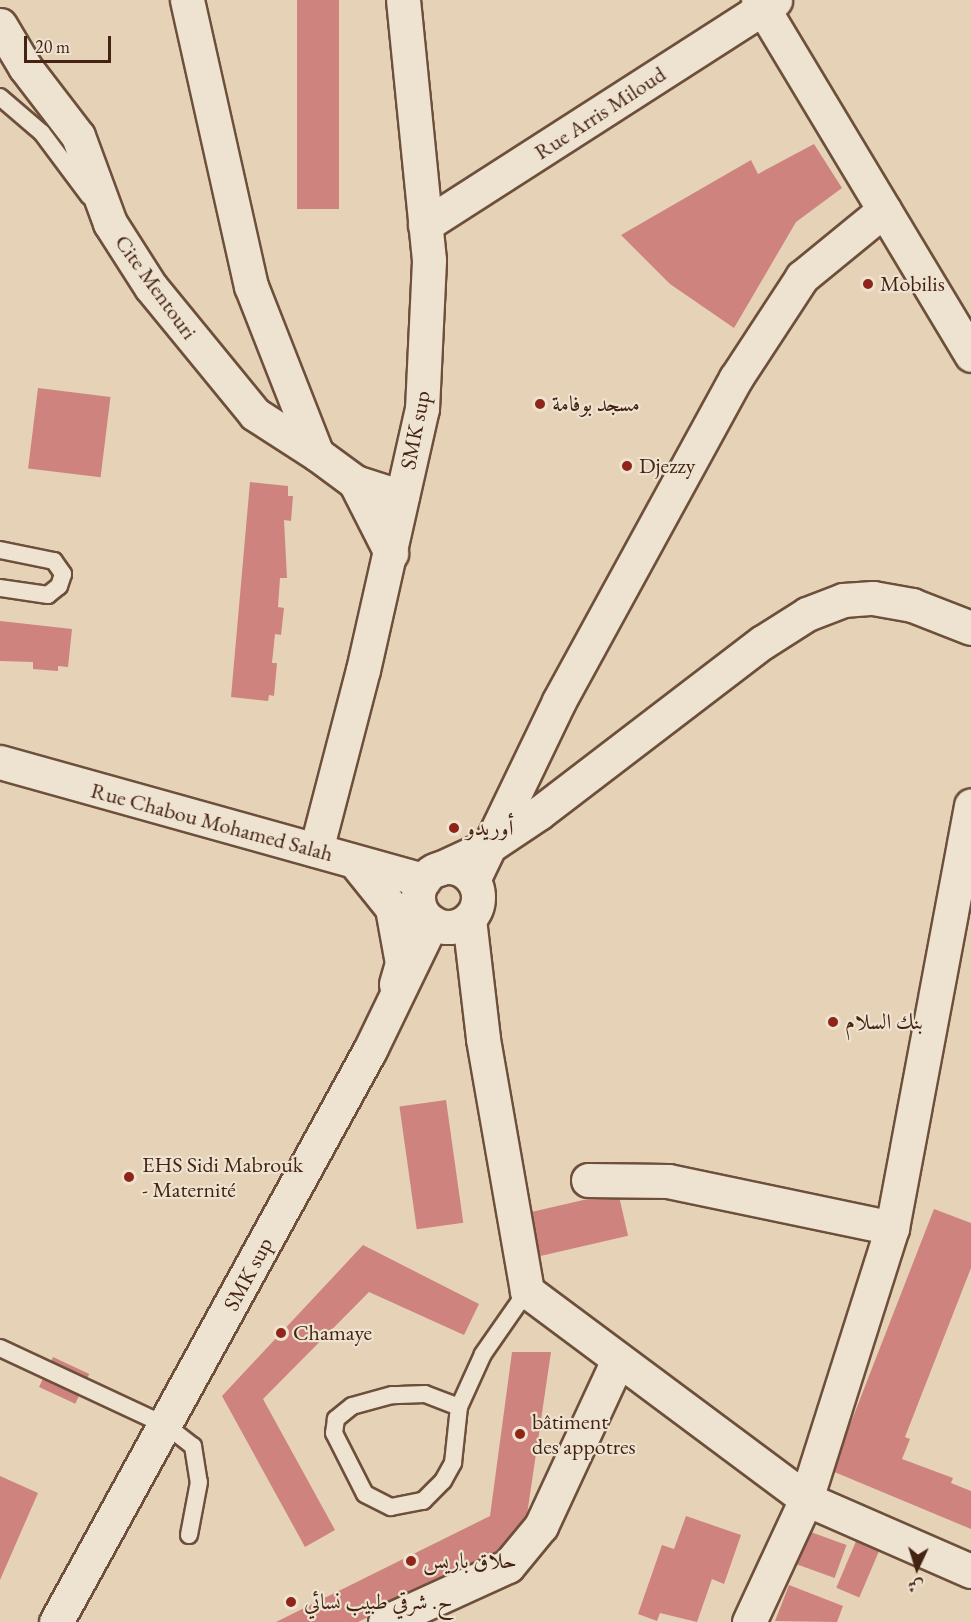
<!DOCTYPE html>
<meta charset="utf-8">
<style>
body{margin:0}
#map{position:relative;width:971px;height:1622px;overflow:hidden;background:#e5d2b7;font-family:"EB Garamond",Amiri,serif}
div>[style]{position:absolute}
.building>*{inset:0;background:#cf837e;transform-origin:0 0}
.roads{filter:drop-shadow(2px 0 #6d4f3b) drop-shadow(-2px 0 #6d4f3b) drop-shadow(0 2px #6d4f3b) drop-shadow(0 -2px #6d4f3b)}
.lane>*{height:16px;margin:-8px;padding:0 8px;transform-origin:8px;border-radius:8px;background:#eee2d0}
.street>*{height:33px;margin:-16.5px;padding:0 16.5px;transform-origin:16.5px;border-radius:16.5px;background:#eee2d0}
.secondary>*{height:33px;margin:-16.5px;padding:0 16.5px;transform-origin:16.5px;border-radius:16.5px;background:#eee2d0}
.secondary>.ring{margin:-16.5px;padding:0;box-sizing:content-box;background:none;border:33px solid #eee2d0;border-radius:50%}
.dots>*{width:16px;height:16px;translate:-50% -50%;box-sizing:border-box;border:3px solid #eee2d0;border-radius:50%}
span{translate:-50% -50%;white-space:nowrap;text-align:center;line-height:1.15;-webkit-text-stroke:4.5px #eee2d0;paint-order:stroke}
.street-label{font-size:22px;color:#452312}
.poi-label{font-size:22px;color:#452312}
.left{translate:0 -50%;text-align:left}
.north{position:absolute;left:887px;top:1538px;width:60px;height:60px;-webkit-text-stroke:4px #eee2d0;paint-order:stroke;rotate:184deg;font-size:16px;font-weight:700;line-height:24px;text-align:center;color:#452312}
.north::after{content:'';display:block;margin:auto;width:21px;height:27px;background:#452312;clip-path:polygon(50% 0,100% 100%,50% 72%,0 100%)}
.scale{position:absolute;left:24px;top:36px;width:87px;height:27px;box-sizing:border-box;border:3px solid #452312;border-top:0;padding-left:8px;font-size:18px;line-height:21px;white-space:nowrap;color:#452312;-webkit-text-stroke:4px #eee2d0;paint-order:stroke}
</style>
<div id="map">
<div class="building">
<i style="left:297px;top:0;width:42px;height:209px"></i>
<i style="clip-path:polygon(814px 144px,842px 188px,796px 222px,734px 328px,670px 284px,621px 235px,751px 160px,758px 174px)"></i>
<i style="left:38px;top:388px;width:73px;height:81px;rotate:7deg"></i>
<i style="clip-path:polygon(250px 482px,288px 486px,288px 496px,293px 496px,291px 521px,284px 520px,287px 578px,280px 578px,278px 607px,284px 608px,281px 635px,275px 634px,272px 663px,277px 663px,274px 696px,269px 695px,268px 701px,231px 697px)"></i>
<i style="clip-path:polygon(0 621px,72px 629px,68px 667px,58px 666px,58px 671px,33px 669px,33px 662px,0 661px)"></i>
<i style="left:446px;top:1100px;width:124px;height:47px;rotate:82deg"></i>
<i style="left:618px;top:1192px;width:45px;height:100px;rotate:77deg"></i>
<i style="clip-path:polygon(934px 1209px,971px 1223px,971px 1268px,905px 1437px,910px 1439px,902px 1459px,953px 1478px,951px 1483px,971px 1491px,971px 1529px,832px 1471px)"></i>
<i style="clip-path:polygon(363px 1245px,479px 1304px,464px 1335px,369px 1292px,263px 1399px,335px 1530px,305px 1547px,222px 1396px)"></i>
<i style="clip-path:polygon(512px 1352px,551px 1352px,523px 1542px,358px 1622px,276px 1622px,490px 1516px)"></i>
<i style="left:53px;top:1357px;width:40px;height:33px;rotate:25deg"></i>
<i style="clip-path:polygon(0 1476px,38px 1493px,0 1580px)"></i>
<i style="clip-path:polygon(686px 1516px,741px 1535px,724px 1584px,712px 1579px,697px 1622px,660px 1613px,657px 1621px,638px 1614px,662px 1545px,674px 1549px)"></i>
<i style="left:808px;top:1531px;width:41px;height:35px;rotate:20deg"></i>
<i style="left:857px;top:1539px;width:25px;height:53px;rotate:23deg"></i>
<i style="clip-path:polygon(789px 1585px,843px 1606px,837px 1622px,775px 1621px)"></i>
</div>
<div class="roads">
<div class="lane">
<i style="left:0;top:97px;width:55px;rotate:40.6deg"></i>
<i style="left:42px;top:133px;width:79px;rotate:53.3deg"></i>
<i style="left:0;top:550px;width:55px;rotate:11.5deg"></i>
<i style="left:54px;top:561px;width:16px;rotate:55deg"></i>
<i style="left:63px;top:574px;width:13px;rotate:108deg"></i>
<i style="left:59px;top:586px;width:14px;rotate:141deg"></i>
<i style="left:48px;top:595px;width:49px;rotate:-171.7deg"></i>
<i style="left:0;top:1348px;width:184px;rotate:25deg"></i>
<i style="left:167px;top:1426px;width:33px;rotate:38deg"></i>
<i style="left:193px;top:1446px;width:36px;rotate:81deg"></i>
<i style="left:199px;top:1482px;width:54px;rotate:100.7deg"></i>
<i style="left:459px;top:1407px;width:36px;rotate:-159deg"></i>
<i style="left:425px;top:1394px;width:33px;rotate:178deg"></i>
<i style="left:392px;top:1395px;width:41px;rotate:164.6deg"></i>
<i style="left:352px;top:1406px;width:21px;rotate:141deg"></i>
<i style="left:336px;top:1419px;width:14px;rotate:98deg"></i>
<i style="left:334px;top:1433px;width:68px;rotate:63.1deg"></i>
<i style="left:365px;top:1494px;width:29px;rotate:27deg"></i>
<i style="left:391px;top:1507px;width:33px;rotate:-11deg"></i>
<i style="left:423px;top:1501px;width:28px;rotate:-45deg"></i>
<i style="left:443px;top:1481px;width:21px;rotate:-61deg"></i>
<i style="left:453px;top:1463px;width:56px;rotate:-83.9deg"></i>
<i style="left:459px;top:1407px;width:58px;rotate:-65.6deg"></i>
<i style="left:483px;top:1354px;width:77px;rotate:-55.1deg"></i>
</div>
<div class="street">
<i style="left:187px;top:0;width:293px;rotate:77.4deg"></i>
<i style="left:251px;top:286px;width:180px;rotate:68.6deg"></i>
<i style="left:317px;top:454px;width:47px;rotate:36.4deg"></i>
<i style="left:355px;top:482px;width:49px;rotate:17.7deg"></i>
<i style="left:0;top:25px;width:49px;rotate:59.2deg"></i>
<i style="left:25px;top:67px;width:87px;rotate:52.5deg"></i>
<i style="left:78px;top:136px;width:93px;rotate:69.8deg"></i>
<i style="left:110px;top:223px;width:76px;rotate:57.4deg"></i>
<i style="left:151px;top:287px;width:164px;rotate:50.7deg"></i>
<i style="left:255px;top:414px;width:74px;rotate:32.8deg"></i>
<i style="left:355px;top:482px;width:80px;rotate:63.1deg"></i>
<i style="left:469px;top:919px;width:121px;rotate:83.3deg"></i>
<i style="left:483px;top:1039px;width:256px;rotate:80.1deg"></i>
<i style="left:527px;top:1291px;width:348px;rotate:36.7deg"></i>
<i style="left:806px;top:1499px;width:180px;rotate:23.6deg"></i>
<i style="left:588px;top:1180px;width:80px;rotate:0.7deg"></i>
<i style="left:668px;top:1181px;width:229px;rotate:11.8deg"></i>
<i style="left:385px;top:1622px;width:135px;rotate:-24.5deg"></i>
<i style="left:508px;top:1566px;width:52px;rotate:-50.5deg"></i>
<i style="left:541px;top:1526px;width:181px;rotate:-65.1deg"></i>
</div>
<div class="secondary">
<i style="left:758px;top:0;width:414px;rotate:59deg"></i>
<i style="left:425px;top:225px;width:416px;rotate:-32.7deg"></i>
<i style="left:0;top:762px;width:440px;rotate:15.6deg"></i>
<i style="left:316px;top:850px;width:186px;rotate:-75.4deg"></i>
<i style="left:363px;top:670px;width:268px;rotate:-77.3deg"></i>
<i style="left:422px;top:409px;width:149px;rotate:-87.3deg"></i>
<i style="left:429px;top:260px;width:261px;rotate:-95.7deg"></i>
<i style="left:355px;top:862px;width:59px;rotate:51.2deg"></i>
<i style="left:392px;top:908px;width:56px;rotate:79.7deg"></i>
<i style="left:402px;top:963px;width:22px;rotate:106deg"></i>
<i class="ring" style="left:418px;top:867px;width:27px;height:27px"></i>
<i style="left:439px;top:869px;width:57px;rotate:-24.8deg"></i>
<i style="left:491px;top:845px;width:58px;rotate:-33.7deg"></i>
<i style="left:539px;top:813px;width:282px;rotate:-37.4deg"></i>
<i style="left:763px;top:642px;width:52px;rotate:-32.5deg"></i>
<i style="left:807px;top:614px;width:39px;rotate:-21deg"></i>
<i style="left:843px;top:600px;width:30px;rotate:-4deg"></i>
<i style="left:873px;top:598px;width:40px;rotate:10deg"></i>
<i style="left:912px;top:605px;width:63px;rotate:21.3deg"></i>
<i style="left:473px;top:880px;width:199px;rotate:-64.3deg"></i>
<i style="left:559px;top:701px;width:368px;rotate:-61.3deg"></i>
<i style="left:736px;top:378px;width:121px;rotate:-56.8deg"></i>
<i style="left:802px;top:277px;width:106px;rotate:-39.3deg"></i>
<i style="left:56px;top:1622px;width:653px;rotate:-61.24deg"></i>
<i style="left:370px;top:1050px;width:142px;rotate:-64.2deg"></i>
<i style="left:749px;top:1622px;width:136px;rotate:-65.1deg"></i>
<i style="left:806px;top:1499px;width:284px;rotate:-72.4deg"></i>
<i style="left:892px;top:1228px;width:430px;rotate:-79.4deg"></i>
</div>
</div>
<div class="dots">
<i style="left:868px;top:284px;background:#8f2418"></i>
<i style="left:540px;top:404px;background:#8f2418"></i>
<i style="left:627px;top:466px;background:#8f2418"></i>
<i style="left:454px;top:828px;background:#8f2418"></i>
<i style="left:833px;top:1022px;background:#8f2418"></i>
<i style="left:129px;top:1177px;background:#8f2418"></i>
<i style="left:281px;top:1333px;background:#8f2418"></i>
<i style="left:520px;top:1434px;background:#8f2418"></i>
<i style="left:411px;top:1561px;background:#8f2418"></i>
<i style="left:291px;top:1602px;background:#8f2418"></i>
</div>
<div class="street-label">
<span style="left:600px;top:113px;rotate:-33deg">Rue Arris Miloud</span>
<span style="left:156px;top:287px;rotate:54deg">Cite Mentouri</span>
<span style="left:415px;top:430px;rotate:-79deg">SMK sup</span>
<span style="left:212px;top:822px;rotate:15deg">Rue Chabou Mohamed Salah</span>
<span style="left:248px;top:1274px;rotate:-62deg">SMK sup</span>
</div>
<div class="poi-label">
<span class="left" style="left:880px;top:284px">Mobilis</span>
<span class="left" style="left:552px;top:404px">مسجد بوفامة</span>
<span class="left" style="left:639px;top:466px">Djezzy</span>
<span class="left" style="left:466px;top:828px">أوريدو</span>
<span class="left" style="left:845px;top:1022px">بنك السلام</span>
<span class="left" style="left:142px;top:1177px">EHS Sidi Mabrouk<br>- Maternité</span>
<span class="left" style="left:293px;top:1333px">Chamaye</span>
<span class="left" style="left:532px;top:1434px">bâtiment<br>des appotres</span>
<span class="left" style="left:423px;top:1561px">حلاق باريس</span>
<span class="left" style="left:304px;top:1602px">ح. شرقي طبيب نسائي</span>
</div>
<div class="north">ش</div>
<div class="scale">20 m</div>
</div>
